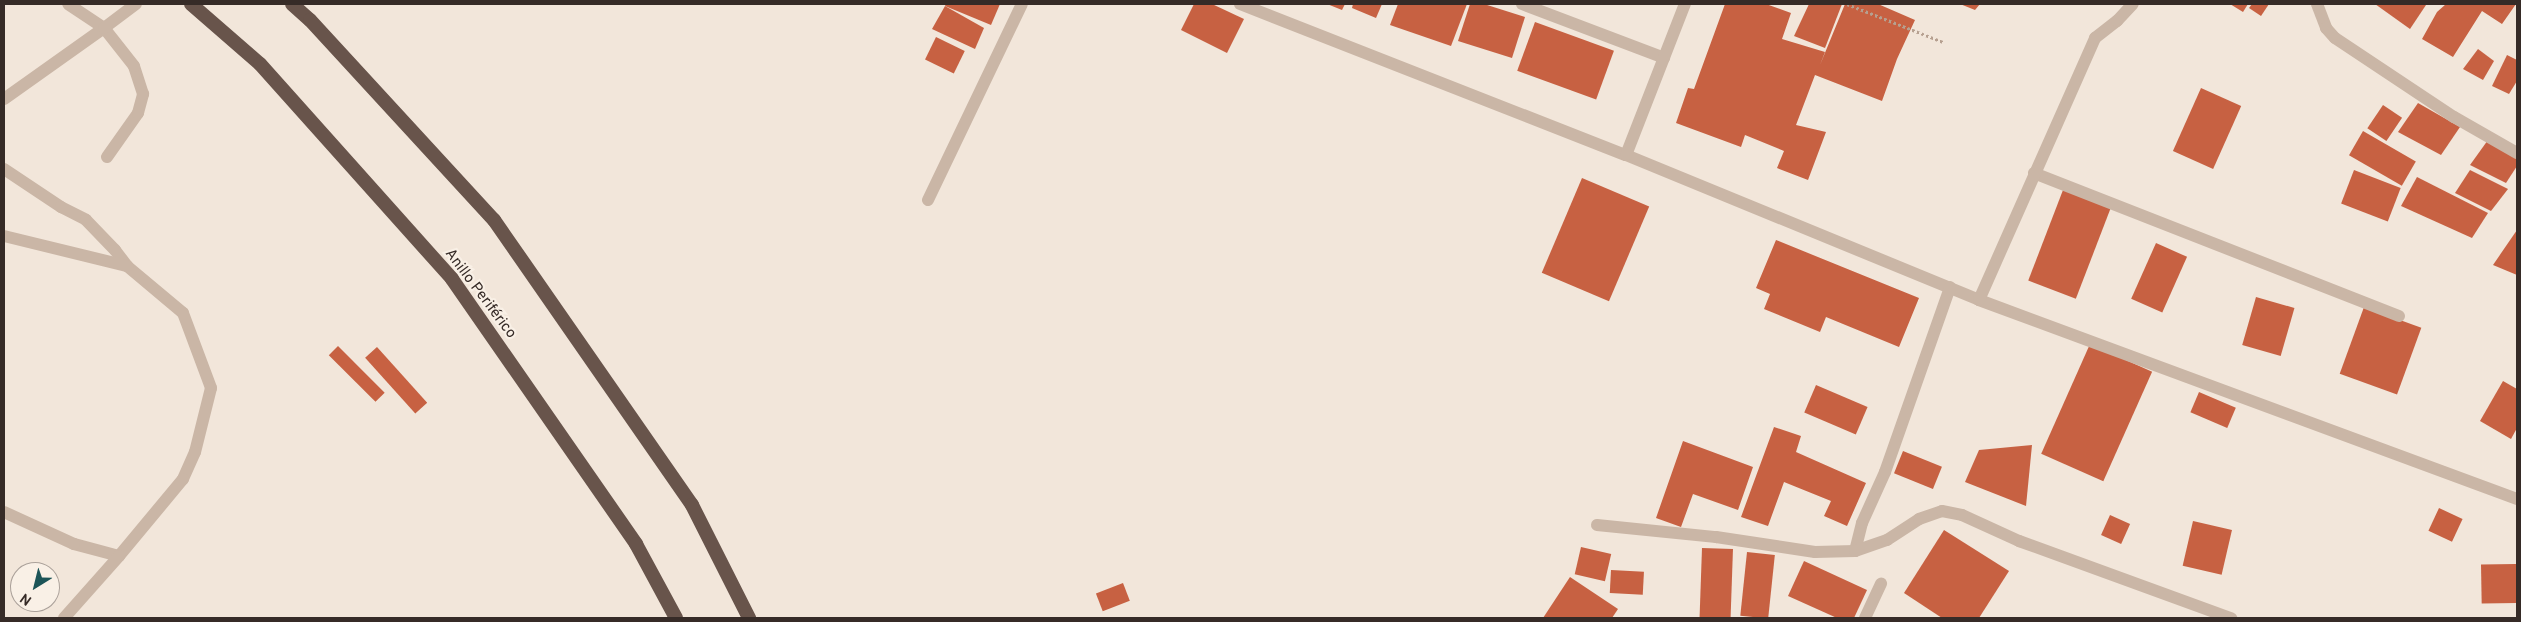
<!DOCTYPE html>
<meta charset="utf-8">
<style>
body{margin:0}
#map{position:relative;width:2521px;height:622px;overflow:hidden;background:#f2e6da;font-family:Overpass,sans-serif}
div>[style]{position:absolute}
.building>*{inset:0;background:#c76142;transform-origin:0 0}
.path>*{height:3px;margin-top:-1.5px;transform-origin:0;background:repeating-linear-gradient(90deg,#b6a090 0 2.5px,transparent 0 5px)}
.service>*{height:12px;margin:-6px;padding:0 6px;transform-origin:6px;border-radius:6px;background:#cab6a6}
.minor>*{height:12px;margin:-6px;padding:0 6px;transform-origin:6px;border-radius:6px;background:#cab6a6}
.trunk>*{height:14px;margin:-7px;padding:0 7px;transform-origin:7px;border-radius:7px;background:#68544b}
span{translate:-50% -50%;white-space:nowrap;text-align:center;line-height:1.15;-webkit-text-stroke:4.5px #f9f0e6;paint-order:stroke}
.street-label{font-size:15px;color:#362b27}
.frame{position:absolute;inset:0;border:5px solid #362b27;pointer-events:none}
.north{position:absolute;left:10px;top:562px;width:50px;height:50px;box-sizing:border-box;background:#f9f0e6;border:1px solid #aba19a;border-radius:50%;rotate:216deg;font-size:14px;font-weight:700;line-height:20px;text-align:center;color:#362b27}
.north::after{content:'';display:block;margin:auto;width:18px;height:22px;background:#1c5457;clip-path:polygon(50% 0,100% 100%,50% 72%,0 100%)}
</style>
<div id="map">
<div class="building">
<i style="clip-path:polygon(946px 4px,1000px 4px,991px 25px,945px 6px)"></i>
<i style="clip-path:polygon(1194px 4px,1212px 4px,1244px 19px,1227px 53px,1181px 30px)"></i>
<i style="clip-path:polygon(1327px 4px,1345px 4px,1342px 10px)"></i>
<i style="clip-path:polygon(1353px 4px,1382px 4px,1376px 18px,1352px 8px)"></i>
<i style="clip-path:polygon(1398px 4px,1467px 4px,1451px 46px,1390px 25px)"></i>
<i style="clip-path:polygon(1470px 4px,1484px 4px,1525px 17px,1512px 58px,1458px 41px)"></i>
<i style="clip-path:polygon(1725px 4px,1766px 4px,1791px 13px,1782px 39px,1825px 52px,1820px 65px,1845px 4px,1878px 4px,1915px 20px,1897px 59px,1882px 101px,1815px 75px,1796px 125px,1826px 132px,1808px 180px,1777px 168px,1784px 151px,1745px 135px,1741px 147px,1676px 123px,1688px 88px,1694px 89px)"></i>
<i style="clip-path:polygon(1809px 4px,1842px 4px,1825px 48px,1794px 36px)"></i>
<i style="clip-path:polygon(1960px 4px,1980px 4px,1975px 10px)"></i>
<i style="clip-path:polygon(2230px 4px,2248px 4px,2243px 12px)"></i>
<i style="clip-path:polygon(2252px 4px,2269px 4px,2261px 16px,2249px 8px)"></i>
<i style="clip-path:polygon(2375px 4px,2424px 4px,2426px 5px,2410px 29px)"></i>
<i style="clip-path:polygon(2446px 4px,2516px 4px,2502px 24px,2482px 11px,2453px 57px,2422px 39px,2437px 12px)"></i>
<i style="clip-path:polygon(945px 6px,984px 28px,975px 49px,932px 29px)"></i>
<i style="left:1535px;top:22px;width:84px;height:52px;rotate:20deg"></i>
<i style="left:936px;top:37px;width:32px;height:25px;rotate:26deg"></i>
<i style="clip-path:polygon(2478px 49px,2494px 61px,2483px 80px,2463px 69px)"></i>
<i style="clip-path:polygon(2507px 55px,2517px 60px,2517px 81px,2509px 94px,2492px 86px)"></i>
<i style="left:2201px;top:88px;width:44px;height:69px;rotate:24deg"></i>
<i style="clip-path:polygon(2418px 103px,2460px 127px,2441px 155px,2398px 132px)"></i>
<i style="left:2383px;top:105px;width:23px;height:28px;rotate:34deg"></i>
<i style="left:2363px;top:131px;width:61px;height:28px;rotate:30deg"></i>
<i style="clip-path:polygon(2488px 140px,2517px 155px,2517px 166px,2506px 183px,2470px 165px)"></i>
<i style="left:2354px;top:170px;width:50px;height:36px;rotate:21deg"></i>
<i style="clip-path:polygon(2470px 170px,2508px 189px,2491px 211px,2455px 193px)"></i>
<i style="clip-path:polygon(2417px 177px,2488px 213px,2472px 238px,2401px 206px)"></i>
<i style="left:1582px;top:178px;width:73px;height:103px;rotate:23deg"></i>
<i style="left:2063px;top:190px;width:51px;height:97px;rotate:21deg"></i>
<i style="clip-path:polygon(2517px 230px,2517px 275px,2493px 265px)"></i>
<i style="clip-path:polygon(1776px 240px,1919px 298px,1899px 347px,1826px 317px,1820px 332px,1764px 309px,1770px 294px,1756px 288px)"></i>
<i style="left:2156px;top:243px;width:34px;height:61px;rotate:24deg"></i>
<i style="left:2256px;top:297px;width:40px;height:50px;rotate:16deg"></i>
<i style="left:2364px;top:307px;width:61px;height:71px;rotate:20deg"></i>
<i style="left:2090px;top:344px;width:68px;height:120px;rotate:24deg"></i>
<i style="left:338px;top:346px;width:66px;height:13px;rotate:45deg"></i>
<i style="left:377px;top:347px;width:75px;height:16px;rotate:48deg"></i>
<i style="clip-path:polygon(2503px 381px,2517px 389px,2517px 428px,2511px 439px,2480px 421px)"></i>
<i style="left:1816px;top:385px;width:56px;height:30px;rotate:23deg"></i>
<i style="left:2199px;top:392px;width:40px;height:22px;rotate:23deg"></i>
<i style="clip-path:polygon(1774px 427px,1801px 436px,1796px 452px,1866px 483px,1847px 526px,1824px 516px,1831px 501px,1784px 482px,1768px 526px,1741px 517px)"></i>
<i style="clip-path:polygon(1683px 441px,1753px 467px,1738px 510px,1693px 494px,1681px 527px,1656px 518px)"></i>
<i style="clip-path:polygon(2032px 445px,2026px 506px,1965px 482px,1979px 450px)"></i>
<i style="left:1903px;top:451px;width:42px;height:24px;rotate:22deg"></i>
<i style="left:2439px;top:508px;width:26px;height:25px;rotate:25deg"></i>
<i style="left:2110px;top:515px;width:22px;height:22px;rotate:24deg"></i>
<i style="left:2193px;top:521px;width:40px;height:46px;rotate:13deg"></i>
<i style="clip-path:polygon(1944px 530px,2009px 571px,1979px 618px,1942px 618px,1904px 593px)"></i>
<i style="left:1581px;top:547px;width:31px;height:28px;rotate:13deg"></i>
<i style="left:1702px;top:548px;width:31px;height:70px;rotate:2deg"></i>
<i style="left:1747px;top:552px;width:28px;height:64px;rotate:6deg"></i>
<i style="clip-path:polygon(1804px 561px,1867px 590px,1854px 618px,1837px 618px,1788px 596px)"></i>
<i style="left:2516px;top:564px;width:39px;height:35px;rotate:89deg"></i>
<i style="left:1611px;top:570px;width:33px;height:23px;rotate:3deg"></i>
<i style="clip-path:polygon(1570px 577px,1618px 609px,1612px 618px,1543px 618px)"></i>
<i style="left:1123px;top:583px;width:19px;height:29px;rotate:69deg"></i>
</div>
<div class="path">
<i style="left:1847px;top:4px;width:103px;rotate:21.6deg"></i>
</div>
<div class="service">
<i style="left:4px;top:99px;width:123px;rotate:-35.4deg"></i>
<i style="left:104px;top:28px;width:43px;rotate:-146.3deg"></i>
<i style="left:107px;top:157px;width:54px;rotate:-54.8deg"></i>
<i style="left:138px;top:113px;width:20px;rotate:-75deg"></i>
<i style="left:143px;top:94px;width:29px;rotate:-108deg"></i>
<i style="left:134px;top:66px;width:48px;rotate:-128.3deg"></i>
<i style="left:104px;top:28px;width:40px;rotate:-37deg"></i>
<i style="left:4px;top:169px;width:69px;rotate:33.7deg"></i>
<i style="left:61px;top:207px;width:28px;rotate:27deg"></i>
<i style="left:86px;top:220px;width:42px;rotate:46deg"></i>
<i style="left:115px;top:250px;width:20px;rotate:53deg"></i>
<i style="left:127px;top:266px;width:73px;rotate:40deg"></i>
<i style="left:183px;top:313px;width:80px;rotate:69.5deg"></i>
<i style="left:211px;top:388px;width:66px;rotate:104deg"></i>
<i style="left:195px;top:452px;width:30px;rotate:114deg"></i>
<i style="left:183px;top:479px;width:100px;rotate:129.7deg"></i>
<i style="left:119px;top:556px;width:47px;rotate:-165.1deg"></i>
<i style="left:74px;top:544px;width:77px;rotate:-155.4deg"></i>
<i style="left:64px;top:618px;width:83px;rotate:-48.4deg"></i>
</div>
<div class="minor">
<i style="left:1240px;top:4px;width:414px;rotate:21.4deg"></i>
<i style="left:1626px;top:155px;width:382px;rotate:22.3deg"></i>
<i style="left:1979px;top:300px;width:574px;rotate:20.3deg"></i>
<i style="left:1522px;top:4px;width:152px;rotate:20.8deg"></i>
<i style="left:2317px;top:4px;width:26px;rotate:69deg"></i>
<i style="left:2326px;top:28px;width:13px;rotate:48deg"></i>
<i style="left:2335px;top:38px;width:143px;rotate:33.6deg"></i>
<i style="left:2454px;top:117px;width:73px;rotate:29.7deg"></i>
<i style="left:1626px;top:155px;width:162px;rotate:-68.7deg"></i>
<i style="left:2034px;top:173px;width:392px;rotate:21.4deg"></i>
<i style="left:928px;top:200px;width:217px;rotate:-64.4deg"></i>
<i style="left:4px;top:236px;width:127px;rotate:13.7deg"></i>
<i style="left:1979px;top:300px;width:287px;rotate:-66.1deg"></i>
<i style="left:2095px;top:38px;width:28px;rotate:-38deg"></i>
<i style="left:2117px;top:21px;width:23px;rotate:-47deg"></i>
<i style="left:1597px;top:525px;width:120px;rotate:5.8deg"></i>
<i style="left:1716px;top:537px;width:100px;rotate:8.6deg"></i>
<i style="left:1815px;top:552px;width:40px;rotate:-1.4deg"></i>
<i style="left:1855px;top:551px;width:29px;rotate:-76deg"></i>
<i style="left:1862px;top:523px;width:56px;rotate:-65.7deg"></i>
<i style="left:1885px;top:472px;width:196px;rotate:-70.6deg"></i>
<i style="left:1855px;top:551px;width:34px;rotate:-19deg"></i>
<i style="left:1887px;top:540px;width:38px;rotate:-33deg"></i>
<i style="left:1919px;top:519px;width:24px;rotate:-19deg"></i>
<i style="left:1942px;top:511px;width:20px;rotate:11deg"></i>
<i style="left:1962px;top:515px;width:63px;rotate:24.5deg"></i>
<i style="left:2019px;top:541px;width:226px;rotate:20deg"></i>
<i style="left:1865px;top:618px;width:38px;rotate:-65deg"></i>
</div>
<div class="trunk">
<i style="left:191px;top:4px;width:91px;rotate:41deg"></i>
<i style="left:260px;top:64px;width:288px;rotate:48.2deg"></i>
<i style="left:452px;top:279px;width:323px;rotate:55.2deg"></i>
<i style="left:636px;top:544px;width:84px;rotate:61.6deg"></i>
<i style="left:292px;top:4px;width:24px;rotate:42deg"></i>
<i style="left:310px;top:20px;width:272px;rotate:47.4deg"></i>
<i style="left:494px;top:220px;width:347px;rotate:55.2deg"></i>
<i style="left:692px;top:505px;width:127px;rotate:63.2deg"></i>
</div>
<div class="street-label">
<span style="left:480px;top:294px;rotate:53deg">Anillo Periférico</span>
</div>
<div class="frame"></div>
<div class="north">N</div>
</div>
